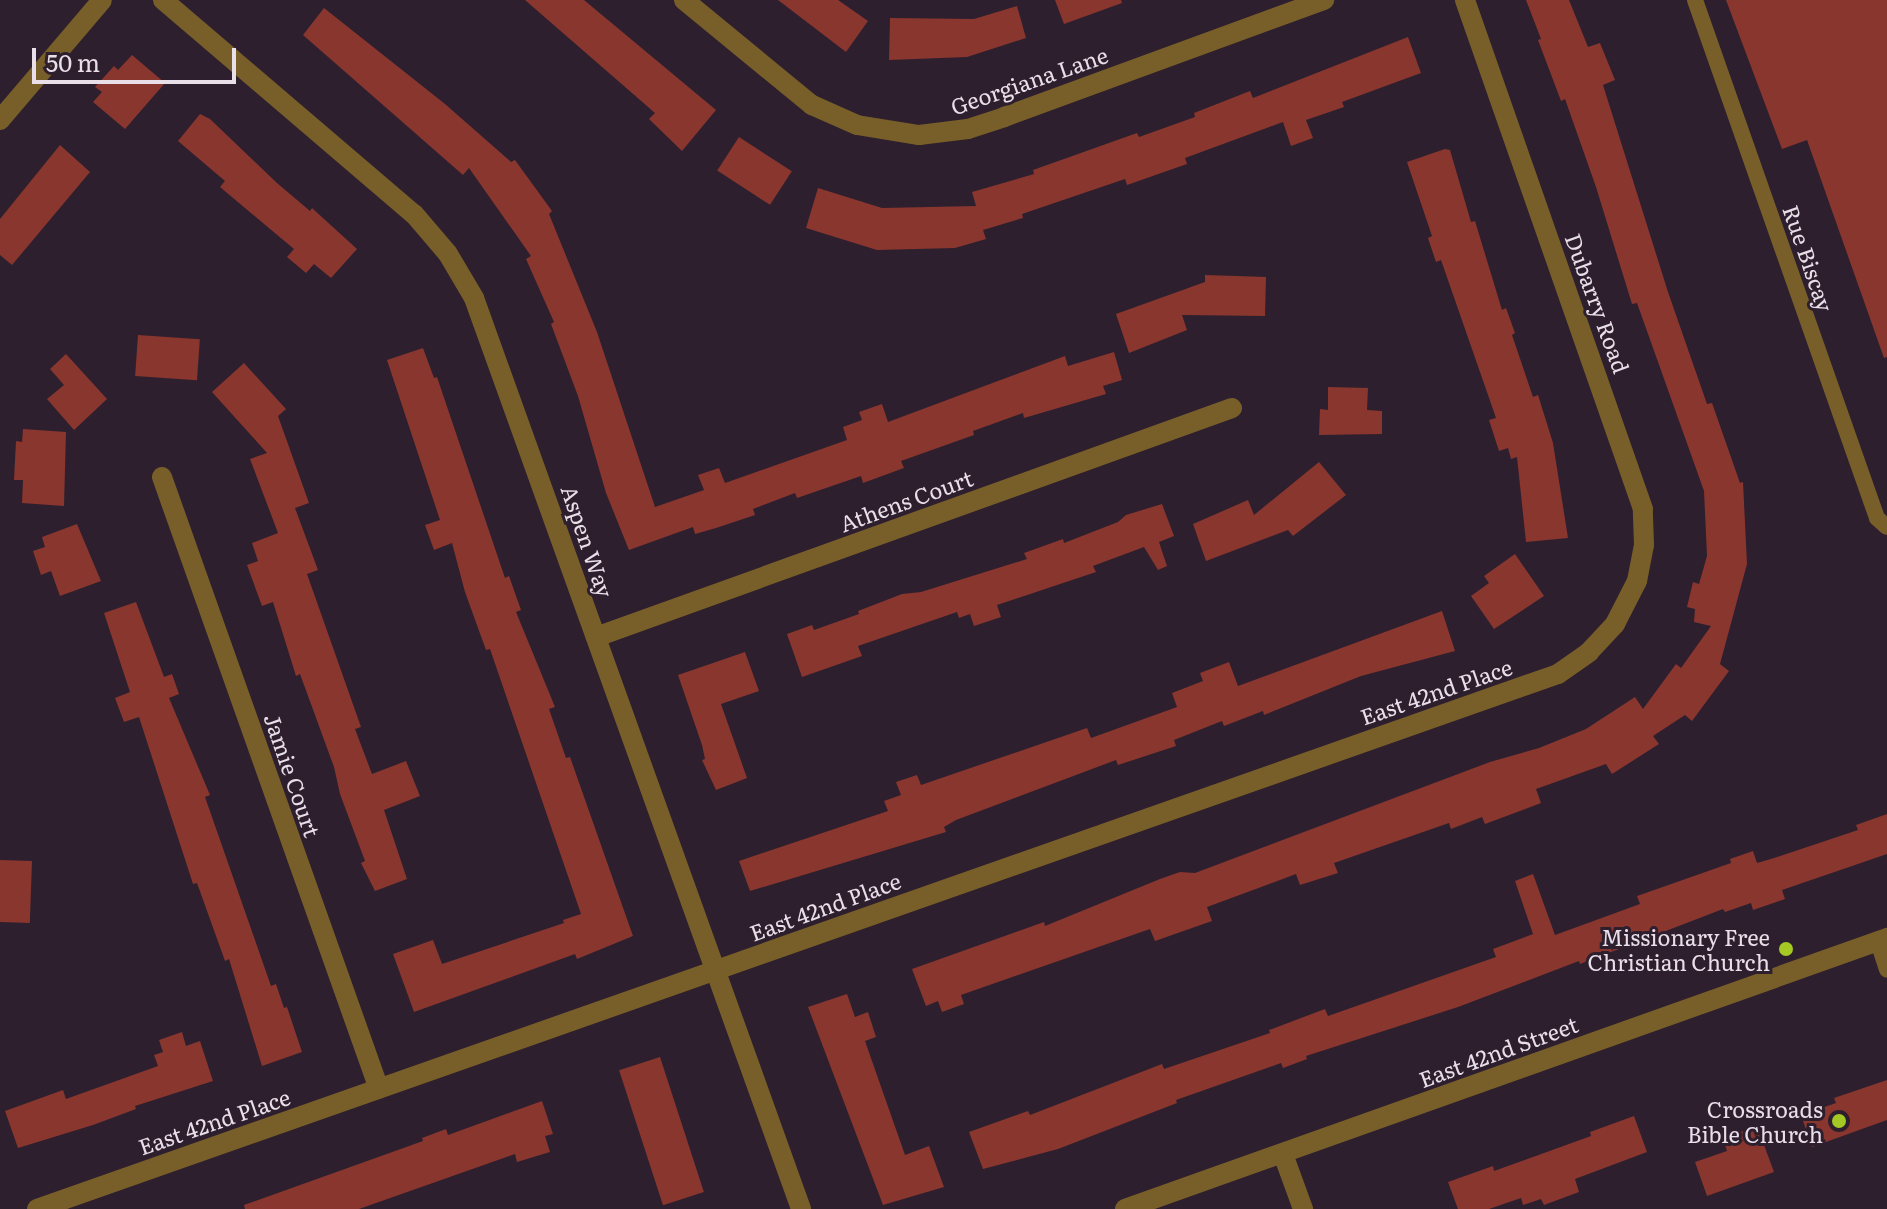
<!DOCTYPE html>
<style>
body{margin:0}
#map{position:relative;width:1887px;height:1209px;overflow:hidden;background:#2e1f2e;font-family:Literata,serif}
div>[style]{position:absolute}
.building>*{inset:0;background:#88362e;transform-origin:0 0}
.service>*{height:16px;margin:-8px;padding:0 8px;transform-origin:8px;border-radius:8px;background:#785f29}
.minor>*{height:20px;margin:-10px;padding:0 10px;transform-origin:10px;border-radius:10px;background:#785f29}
.tertiary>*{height:20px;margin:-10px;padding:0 10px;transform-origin:10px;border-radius:10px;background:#785f29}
.dots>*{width:22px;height:22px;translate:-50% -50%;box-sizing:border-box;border:4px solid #2e1f2e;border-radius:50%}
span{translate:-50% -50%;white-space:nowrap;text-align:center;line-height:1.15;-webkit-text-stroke:6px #2e1f2e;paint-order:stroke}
.street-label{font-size:22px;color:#e9dfe9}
.poi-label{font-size:22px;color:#e9dfe9}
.right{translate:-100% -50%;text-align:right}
.scale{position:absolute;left:32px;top:48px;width:204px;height:36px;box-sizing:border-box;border:4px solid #e9dfe9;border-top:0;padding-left:10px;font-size:24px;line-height:28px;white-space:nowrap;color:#e9dfe9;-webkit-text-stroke:6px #2e1f2e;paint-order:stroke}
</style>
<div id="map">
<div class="building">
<i style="clip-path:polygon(525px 0,584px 0,716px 110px,682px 151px,649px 119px,655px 113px)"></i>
<i style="clip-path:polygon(778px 0,838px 0,868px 21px,846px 52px)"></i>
<i style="clip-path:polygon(1055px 0,1121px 0,1122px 3px,1064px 24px)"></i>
<i style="clip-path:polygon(1526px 0,1569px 0,1588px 47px,1600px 43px,1615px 80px,1603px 85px,1668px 292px,1707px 404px,1712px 403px,1740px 483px,1743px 482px,1747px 564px,1720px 664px,1729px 671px,1692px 721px,1685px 715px,1653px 736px,1659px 744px,1612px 774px,1606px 764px,1536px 789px,1541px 803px,1485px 824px,1482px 817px,1451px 829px,1449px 823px,1334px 863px,1338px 873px,1300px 885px,1296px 874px,1207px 907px,1212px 921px,1155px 941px,1150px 929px,961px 995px,964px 1004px,942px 1012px,938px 1001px,926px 1006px,912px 969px,1044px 922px,1045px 926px,1160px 879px,1180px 872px,1195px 873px,1490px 762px,1539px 748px,1586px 729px,1635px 697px,1643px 709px,1676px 664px,1681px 668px,1711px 626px,1694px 622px,1695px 609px,1687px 607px,1693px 582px,1699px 584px,1707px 556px,1704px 491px,1637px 303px,1632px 304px,1596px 187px,1565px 99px,1561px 101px,1538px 40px,1541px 39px)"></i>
<i style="clip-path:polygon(1726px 0,1887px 0,1887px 357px,1884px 358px,1807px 140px,1782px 149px)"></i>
<i style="clip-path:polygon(1017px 6px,1026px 38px,967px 57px,889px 60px,890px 18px,974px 19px)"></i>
<i style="clip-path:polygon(324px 8px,445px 104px,511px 162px,515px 160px,552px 211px,549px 214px,597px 332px,655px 507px,704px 490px,698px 475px,719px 468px,725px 483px,847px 440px,843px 427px,862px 420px,859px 412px,882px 404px,888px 422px,1065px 356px,1068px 366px,1114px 352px,1122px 380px,1103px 386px,1106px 394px,1024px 418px,1023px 413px,973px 431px,974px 435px,901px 461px,904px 468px,863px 483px,861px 476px,797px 498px,795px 493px,753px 509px,755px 515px,716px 528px,695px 534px,693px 527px,629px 550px,606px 493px,578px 396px,551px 324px,554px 322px,526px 259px,531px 256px,469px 168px,463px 175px,303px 35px)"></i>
<i style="clip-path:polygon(1408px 37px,1421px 73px,1342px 102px,1344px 107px,1306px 120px,1313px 138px,1291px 146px,1283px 122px,1185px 158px,1187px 164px,1127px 185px,1125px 179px,1022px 214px,1023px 218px,983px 230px,986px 239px,955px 248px,877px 250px,806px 228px,818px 188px,882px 208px,976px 206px,972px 192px,1034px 174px,1033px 170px,1137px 133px,1139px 137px,1195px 117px,1194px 113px,1250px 91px,1253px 98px)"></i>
<i style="clip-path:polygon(132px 55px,165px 83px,125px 129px,93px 102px,102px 92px,95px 87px,114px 66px,118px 70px)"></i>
<i style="clip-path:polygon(200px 114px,210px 119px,277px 183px,310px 211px,312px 208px,357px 249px,331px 278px,314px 264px,306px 273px,287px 257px,294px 249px,220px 187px,225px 181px,178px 141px)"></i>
<i style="left:739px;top:137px;width:63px;height:40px;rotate:33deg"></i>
<i style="clip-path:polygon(60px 145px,90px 172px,12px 265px,0 255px,0 219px)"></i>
<i style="clip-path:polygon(1445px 149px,1450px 150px,1471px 222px,1475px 221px,1502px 310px,1506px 308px,1515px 333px,1512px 335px,1533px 397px,1538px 395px,1553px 443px,1568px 538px,1526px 542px,1517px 457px,1511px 459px,1508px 448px,1499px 451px,1489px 420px,1496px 418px,1441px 260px,1436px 262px,1428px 238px,1432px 236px,1407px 162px)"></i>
<i style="clip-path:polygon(1205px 275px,1266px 277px,1265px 316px,1182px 315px,1187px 330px,1129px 353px,1116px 314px,1205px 282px)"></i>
<i style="left:138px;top:335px;width:62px;height:41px;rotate:4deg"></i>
<i style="clip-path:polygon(423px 348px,434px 378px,437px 377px,505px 578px,509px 576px,521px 610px,516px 612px,555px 707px,549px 709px,566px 758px,570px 757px,633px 936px,577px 959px,575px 954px,414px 1012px,393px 954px,433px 940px,442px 964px,564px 923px,563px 920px,581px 914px,490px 649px,486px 650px,465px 592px,452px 543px,434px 550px,425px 525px,440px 520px,387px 360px)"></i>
<i style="clip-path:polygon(66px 354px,107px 399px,74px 430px,47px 399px,64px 385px,50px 369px)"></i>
<i style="clip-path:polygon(244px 363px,286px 409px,278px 416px,309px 503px,295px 508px,318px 570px,307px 574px,361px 727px,355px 729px,372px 774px,406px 761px,420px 796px,384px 810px,407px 879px,375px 891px,361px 863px,365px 861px,340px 794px,334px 767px,300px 674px,296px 676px,273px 602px,262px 606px,247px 565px,258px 561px,252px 543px,278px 533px,250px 459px,267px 453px,212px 392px)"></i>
<i style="clip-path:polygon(1328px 387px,1368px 388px,1367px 410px,1382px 411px,1382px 434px,1319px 435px,1320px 409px,1328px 410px)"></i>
<i style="clip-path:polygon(23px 429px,66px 432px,64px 506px,22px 503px,23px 480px,14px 480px,16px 441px,22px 442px)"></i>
<i style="clip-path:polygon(1319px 462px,1346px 495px,1293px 536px,1288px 530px,1206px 561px,1193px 524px,1248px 500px,1254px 515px)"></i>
<i style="clip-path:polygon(1162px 504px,1174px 536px,1159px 542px,1167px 566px,1158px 570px,1144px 547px,1093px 566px,1096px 572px,997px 605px,1001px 617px,974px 626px,970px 614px,959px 618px,957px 612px,858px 646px,862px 656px,802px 677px,787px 634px,812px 625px,814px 630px,859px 614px,858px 611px,902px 594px,921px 592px,1027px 559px,1024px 553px,1063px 539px,1064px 543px,1118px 522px,1126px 515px)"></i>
<i style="clip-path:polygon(77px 524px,101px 581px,60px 596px,51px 571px,41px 575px,33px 551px,45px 547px,42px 537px)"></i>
<i style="clip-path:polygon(1515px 554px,1544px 596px,1494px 629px,1471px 596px,1489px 583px,1484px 576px)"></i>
<i style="clip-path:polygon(136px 602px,164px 677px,172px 674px,179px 694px,169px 698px,210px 795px,205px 797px,271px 986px,276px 984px,284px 1008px,287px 1007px,302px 1052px,262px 1066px,229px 959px,225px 961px,197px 883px,193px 884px,139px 717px,124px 722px,115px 698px,130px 692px,104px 613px)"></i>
<i style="clip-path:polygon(1442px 611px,1455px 651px,1361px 676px,1264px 715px,1263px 711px,1224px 726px,1222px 721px,1174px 740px,1176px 746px,1118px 765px,1116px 760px,956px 820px,944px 827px,946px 832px,750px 891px,739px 861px,888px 811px,884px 801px,901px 795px,896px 782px,917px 775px,921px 785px,1087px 728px,1091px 738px,1177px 707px,1172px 693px,1203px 681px,1200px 673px,1229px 662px,1238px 686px)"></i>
<i style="clip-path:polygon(745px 652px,759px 691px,721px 704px,747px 778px,716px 790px,702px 760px,705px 759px,702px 745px,678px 675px)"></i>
<i style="clip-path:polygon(1887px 814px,1887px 854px,1782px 890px,1785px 899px,1753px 910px,1751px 903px,1725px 912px,1723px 909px,1580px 964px,1579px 961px,1458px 1007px,1306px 1056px,1307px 1059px,1283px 1068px,1281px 1063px,1176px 1100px,1177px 1103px,1058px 1149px,983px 1169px,969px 1132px,1028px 1111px,1030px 1115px,1162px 1064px,1164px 1069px,1270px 1033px,1269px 1030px,1325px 1009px,1328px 1016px,1496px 957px,1493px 949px,1533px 934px,1515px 881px,1533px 874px,1555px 935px,1640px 904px,1637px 896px,1731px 863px,1730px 859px,1753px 851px,1757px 863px,1771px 859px,1858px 830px,1856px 825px)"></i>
<i style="left:0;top:860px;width:32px;height:62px;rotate:2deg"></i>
<i style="clip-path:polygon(847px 994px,855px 1017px,868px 1012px,876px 1037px,865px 1041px,905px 1155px,929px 1146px,944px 1187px,883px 1205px,808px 1007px)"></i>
<i style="clip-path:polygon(182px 1032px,186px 1046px,200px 1041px,213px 1081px,135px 1106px,136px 1109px,93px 1125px,18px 1148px,5px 1111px,63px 1090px,66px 1099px,158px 1066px,154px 1055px,163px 1052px,159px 1040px)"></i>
<i style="left:660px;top:1057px;width:142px;height:43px;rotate:72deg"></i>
<i style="clip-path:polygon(1887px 1080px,1887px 1120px,1812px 1147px,1801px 1115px,1836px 1103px,1834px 1098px)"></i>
<i style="clip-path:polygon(542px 1101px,553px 1134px,545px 1136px,550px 1152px,517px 1162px,515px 1154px,359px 1209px,245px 1209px,244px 1205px,423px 1141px,422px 1138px,446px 1129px,448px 1135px)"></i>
<i style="clip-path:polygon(1634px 1116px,1647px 1152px,1575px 1179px,1579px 1192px,1544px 1205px,1541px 1199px,1523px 1205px,1521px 1198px,1489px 1209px,1458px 1209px,1448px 1182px,1493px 1166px,1494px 1171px,1591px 1136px,1590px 1132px)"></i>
<i style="clip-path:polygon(1757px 1126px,1774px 1172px,1707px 1196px,1695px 1162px,1727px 1151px,1723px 1138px)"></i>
</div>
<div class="service">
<i style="left:1695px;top:0;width:549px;rotate:70.64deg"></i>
<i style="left:1877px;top:518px;width:13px;rotate:42deg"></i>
<i style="left:1878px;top:942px;width:29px;rotate:72deg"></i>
</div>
<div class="minor">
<i style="left:163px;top:0;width:330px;rotate:40.5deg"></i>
<i style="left:414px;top:214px;width:52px;rotate:49.6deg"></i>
<i style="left:448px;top:254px;width:51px;rotate:59.4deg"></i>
<i style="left:474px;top:298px;width:968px;rotate:70.25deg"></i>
<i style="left:684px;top:0;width:166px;rotate:39.4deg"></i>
<i style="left:812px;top:105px;width:49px;rotate:24deg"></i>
<i style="left:857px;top:125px;width:63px;rotate:9.2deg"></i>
<i style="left:919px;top:135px;width:49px;rotate:-7deg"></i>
<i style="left:968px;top:129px;width:38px;rotate:-18deg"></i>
<i style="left:1004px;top:117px;width:341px;rotate:-20.1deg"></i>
<i style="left:0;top:120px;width:157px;rotate:-49.6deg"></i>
<i style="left:162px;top:477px;width:649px;rotate:70.48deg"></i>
<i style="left:596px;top:637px;width:676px;rotate:-19.8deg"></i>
<i style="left:1283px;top:1154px;width:59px;rotate:70deg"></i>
<i style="left:37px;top:1209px;width:1612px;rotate:-19.38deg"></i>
<i style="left:1558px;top:674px;width:38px;rotate:-35deg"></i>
<i style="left:1589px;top:652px;width:38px;rotate:-47deg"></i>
<i style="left:1615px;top:624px;width:48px;rotate:-62.9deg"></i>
<i style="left:1637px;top:581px;width:37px;rotate:-79deg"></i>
<i style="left:1644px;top:545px;width:36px;rotate:-92deg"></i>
<i style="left:1643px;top:509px;width:539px;rotate:-109.28deg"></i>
</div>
<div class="tertiary">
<i style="left:1125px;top:1209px;width:809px;rotate:-19.58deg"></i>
</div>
<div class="dots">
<i style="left:1786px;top:949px;background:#a4c824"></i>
<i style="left:1839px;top:1121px;background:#a4c824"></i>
</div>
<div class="street-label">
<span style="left:1029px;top:80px;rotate:-19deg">Georgiana Lane</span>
<span style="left:1809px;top:258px;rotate:71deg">Rue Biscay</span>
<span style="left:1598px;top:303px;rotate:70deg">Dubarry Road</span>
<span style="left:906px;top:500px;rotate:-20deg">Athens Court</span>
<span style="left:588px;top:541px;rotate:71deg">Aspen Way</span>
<span style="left:1436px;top:691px;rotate:-19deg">East 42nd Place</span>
<span style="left:293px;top:775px;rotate:71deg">Jamie Court</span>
<span style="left:825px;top:906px;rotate:-20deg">East 42nd Place</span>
<span style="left:1498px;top:1051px;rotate:-20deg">East 42nd Street</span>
<span style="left:214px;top:1121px;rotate:-19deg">East 42nd Place</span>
</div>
<div class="poi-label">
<span class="right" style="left:1770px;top:949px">Missionary Free<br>Christian Church</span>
<span class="right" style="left:1823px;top:1121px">Crossroads<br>Bible Church</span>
</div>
<div class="scale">50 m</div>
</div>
